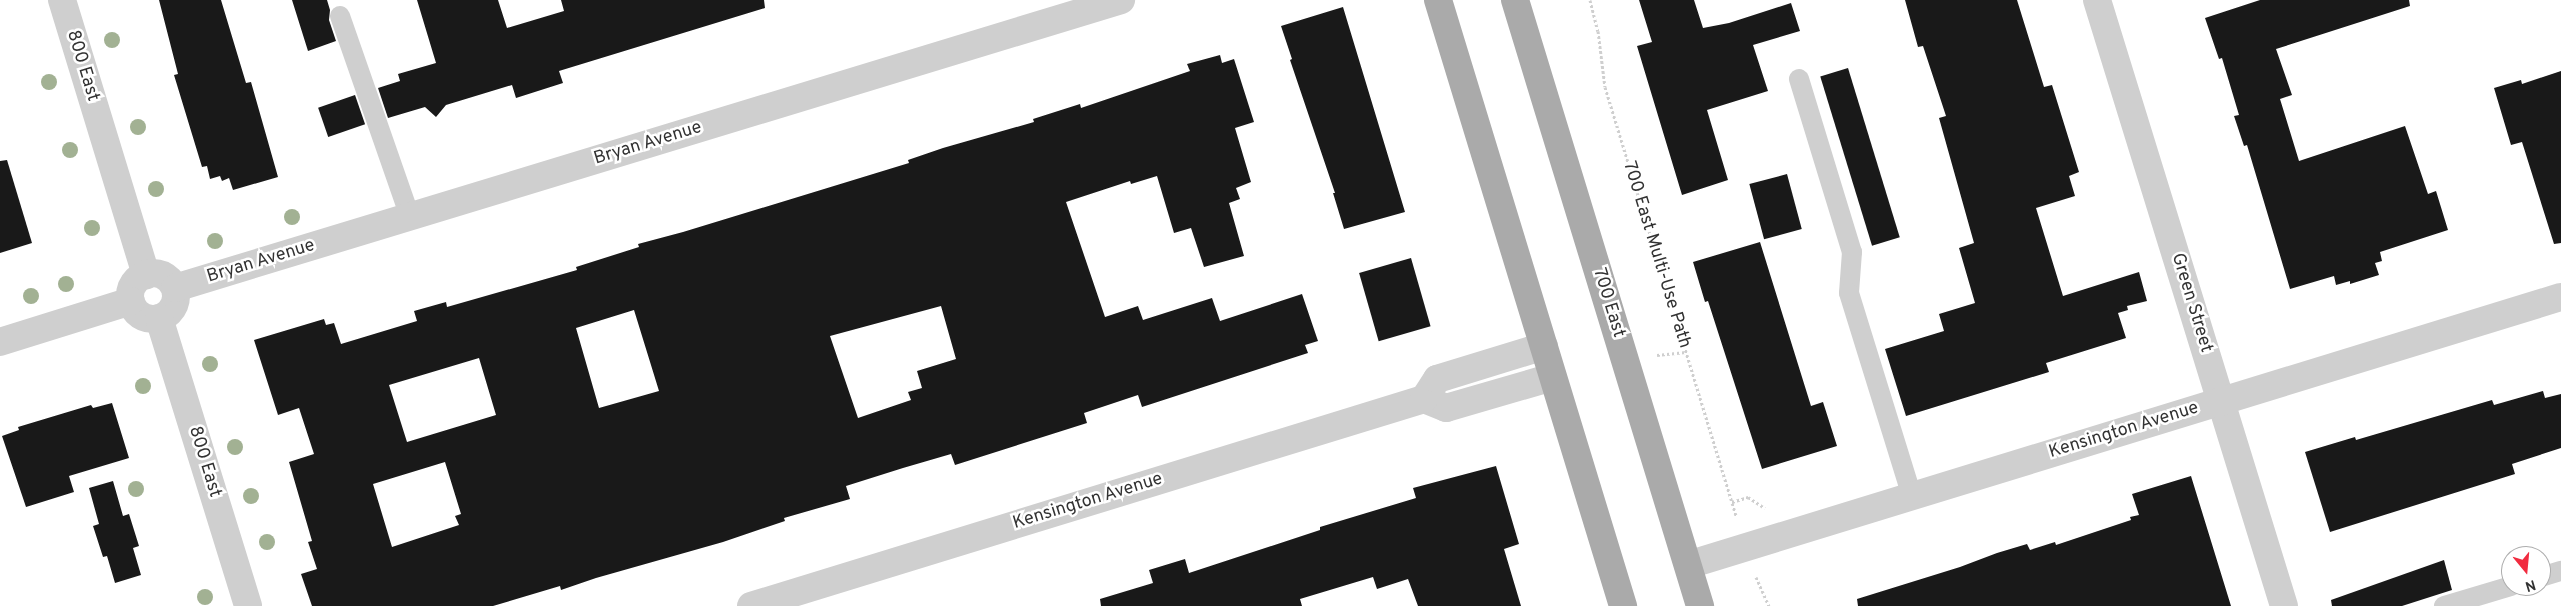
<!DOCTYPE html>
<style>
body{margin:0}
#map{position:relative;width:2561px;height:606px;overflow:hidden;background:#fff;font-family:Overpass,sans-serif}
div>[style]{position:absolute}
.building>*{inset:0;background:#191919;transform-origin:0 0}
.path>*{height:3px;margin-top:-1.5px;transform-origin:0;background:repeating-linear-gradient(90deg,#cfcfcf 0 2.5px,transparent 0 5px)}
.lane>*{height:20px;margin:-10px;padding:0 10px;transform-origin:10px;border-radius:10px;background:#cfcfcf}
.street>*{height:28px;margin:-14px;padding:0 14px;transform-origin:14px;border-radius:14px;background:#cfcfcf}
.street>.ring{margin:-14px;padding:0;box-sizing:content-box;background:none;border:28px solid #cfcfcf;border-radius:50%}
.primary>*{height:28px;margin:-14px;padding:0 14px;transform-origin:14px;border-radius:14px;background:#aaa}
.trees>*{width:16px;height:16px;margin:-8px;border-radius:50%;background:#a2b193}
span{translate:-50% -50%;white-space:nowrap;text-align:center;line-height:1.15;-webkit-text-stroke:5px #fff;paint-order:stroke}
.street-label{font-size:18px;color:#323232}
.north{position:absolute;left:2501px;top:546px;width:50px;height:50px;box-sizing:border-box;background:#fff;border:1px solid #adadad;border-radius:50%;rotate:163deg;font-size:14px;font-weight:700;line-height:20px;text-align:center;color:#323232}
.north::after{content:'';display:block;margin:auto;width:18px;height:22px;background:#f12c40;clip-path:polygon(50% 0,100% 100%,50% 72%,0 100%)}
</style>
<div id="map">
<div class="building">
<i style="clip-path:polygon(159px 0,221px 0,246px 83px,251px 82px,278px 177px,233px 190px,229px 178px,222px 181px,220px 176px,210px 179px,207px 166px,202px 167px,174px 75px,178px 74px)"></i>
<i style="clip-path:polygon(292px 0,327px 0,330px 10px,329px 20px,336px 41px,308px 51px)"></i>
<i style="clip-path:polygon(417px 0,498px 0,507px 28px,564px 11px,561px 0,764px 0,765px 8px,559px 71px,563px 83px,516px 98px,512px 85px,446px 105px,436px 117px,425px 107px,388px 118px,378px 88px,400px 81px,398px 74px,436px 63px)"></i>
<i style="clip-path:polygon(1639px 0,1694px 0,1703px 28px,1729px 23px,1791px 3px,1800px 31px,1753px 45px,1768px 91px,1707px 110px,1728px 180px,1682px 195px,1637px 46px,1652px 42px)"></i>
<i style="clip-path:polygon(1905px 0,2017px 0,2044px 87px,2052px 85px,2079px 172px,2069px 176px,2075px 196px,2036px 208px,2063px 296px,2139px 272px,2147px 301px,2127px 306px,2128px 310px,2118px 313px,2126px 338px,2046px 363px,2049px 372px,1906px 416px,1885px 349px,1944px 331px,1939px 314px,1975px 303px,1959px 248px,1974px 243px,1939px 118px,1946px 116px,1923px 46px,1918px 47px)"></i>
<i style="clip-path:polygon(2260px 0,2409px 0,2410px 6px,2276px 49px,2292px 95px,2280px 99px,2299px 161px,2405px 126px,2428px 194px,2436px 191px,2448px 230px,2380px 252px,2382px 261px,2375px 263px,2379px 275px,2350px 284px,2350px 281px,2336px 285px,2334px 276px,2290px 289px,2247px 145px,2244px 146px,2234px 116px,2239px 115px,2222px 58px,2219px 59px,2205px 18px)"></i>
<i style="clip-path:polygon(1343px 7px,1405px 212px,1344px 229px,1333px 193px,1335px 193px,1290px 60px,1292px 59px,1281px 26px)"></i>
<i style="clip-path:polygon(evenodd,1220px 55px,1222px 63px,1234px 59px,1254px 122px,1235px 128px,1251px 182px,1236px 188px,1240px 199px,1229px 203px,1244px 256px,1204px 267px,1191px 228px,1174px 233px,1157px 176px,1131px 184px,1130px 181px,1066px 202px,1105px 317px,1138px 306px,1143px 320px,1212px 298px,1220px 321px,1302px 294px,1318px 341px,1305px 345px,1308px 353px,1142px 407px,1138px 395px,1084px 413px,1087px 423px,955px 465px,951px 454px,903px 468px,846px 486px,850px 499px,784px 518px,785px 521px,723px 542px,596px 578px,561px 590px,560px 586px,493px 606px,312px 606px,301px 574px,317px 569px,308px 542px,312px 541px,289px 462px,314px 454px,299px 408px,278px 415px,254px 340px,324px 319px,326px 325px,334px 323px,341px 344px,417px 321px,414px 311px,446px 302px,447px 307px,577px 270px,576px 267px,639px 247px,638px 244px,683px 232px,909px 163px,908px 160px,943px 148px,1034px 122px,1033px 119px,1080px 104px,1081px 108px,1190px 71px,1187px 64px,1220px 55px,941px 306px,956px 359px,917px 371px,922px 388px,908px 392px,911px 400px,858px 418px,830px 336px,941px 306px,1220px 55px,634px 310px,659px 391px,599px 408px,576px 328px,634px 310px,1220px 55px,479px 358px,496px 415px,407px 442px,389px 385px,479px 358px,1220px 55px,445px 462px,461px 514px,455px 516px,459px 525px,392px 547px,373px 484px,445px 462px)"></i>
<i style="left:1848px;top:68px;width:177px;height:29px;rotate:73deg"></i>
<i style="clip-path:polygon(2561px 71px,2561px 243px,2554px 244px,2522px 142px,2511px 145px,2494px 88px,2521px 80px,2522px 84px)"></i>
<i style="left:355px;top:95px;width:31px;height:39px;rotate:71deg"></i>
<i style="clip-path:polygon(7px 160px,32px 243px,0 253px,0 161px)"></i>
<i style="left:1787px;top:174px;width:57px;height:39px;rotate:75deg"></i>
<i style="clip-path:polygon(1760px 242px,1811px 406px,1823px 402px,1837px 446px,1762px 469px,1708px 301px,1705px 302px,1693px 262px)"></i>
<i style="left:1411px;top:258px;width:71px;height:54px;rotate:74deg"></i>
<i style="clip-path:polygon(2543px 391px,2545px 398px,2561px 394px,2561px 448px,2512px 464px,2515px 474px,2330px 532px,2305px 452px,2355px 437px,2356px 440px,2492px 400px,2494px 405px)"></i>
<i style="clip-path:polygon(112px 403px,129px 458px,69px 476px,74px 492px,26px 507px,2px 436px,19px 430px,18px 427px,91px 405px,93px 408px)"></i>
<i style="clip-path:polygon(1496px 466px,1519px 544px,1504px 549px,1521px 606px,1418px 606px,1408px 579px,1377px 589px,1373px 577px,1300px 599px,1302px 606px,1101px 606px,1100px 599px,1153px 583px,1149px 570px,1185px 559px,1189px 573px,1320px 530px,1320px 527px,1416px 498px,1413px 488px)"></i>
<i style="clip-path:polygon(2191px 476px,2231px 606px,1858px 606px,1857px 599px,1960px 567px,1997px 553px,2027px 544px,2030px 550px,2055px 542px,2056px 545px,2131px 520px,2130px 517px,2139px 515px,2132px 494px)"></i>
<i style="clip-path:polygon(113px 481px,123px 516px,129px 514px,139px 546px,133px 548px,141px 575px,115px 583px,107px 556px,103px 557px,93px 526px,99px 524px,89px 488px)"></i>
<i style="clip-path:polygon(2444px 560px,2452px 590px,2402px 606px,2332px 606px,2331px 600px)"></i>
</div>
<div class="path">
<i style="left:1590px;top:0;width:32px;rotate:76deg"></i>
<i style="left:1598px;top:31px;width:56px;rotate:82.9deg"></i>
<i style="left:1605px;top:87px;width:449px;rotate:73deg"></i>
<i style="left:1657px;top:355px;width:29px;rotate:-6deg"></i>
<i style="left:1732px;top:502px;width:17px;rotate:-17deg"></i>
<i style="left:1748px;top:497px;width:20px;rotate:33deg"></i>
<i style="left:1756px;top:577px;width:32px;rotate:66deg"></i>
</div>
<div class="lane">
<i style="left:340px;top:16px;width:213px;rotate:70.8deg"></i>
<i style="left:1799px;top:79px;width:181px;rotate:73deg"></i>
<i style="left:1852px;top:252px;width:41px;rotate:94.2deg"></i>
<i style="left:1849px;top:293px;width:213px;rotate:72.8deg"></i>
<i style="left:2541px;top:577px;width:21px;rotate:-17deg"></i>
<i style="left:2444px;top:606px;width:70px;rotate:-16.6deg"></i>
</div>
<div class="street">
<i style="left:62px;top:0;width:288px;rotate:73deg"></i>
<i style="left:2097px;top:0;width:634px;rotate:72.85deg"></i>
<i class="ring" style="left:130px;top:273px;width:18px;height:18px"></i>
<i style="left:175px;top:288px;width:989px;rotate:-16.93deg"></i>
<i style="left:159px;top:318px;width:301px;rotate:72.8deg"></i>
<i style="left:0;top:342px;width:137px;rotate:-17.4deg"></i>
<i style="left:1424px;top:399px;width:24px;rotate:22deg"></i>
<i style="left:1446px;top:408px;width:111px;rotate:-16.2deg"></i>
<i style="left:1688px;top:565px;width:913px;rotate:-17.07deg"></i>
<i style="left:751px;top:606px;width:704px;rotate:-17.1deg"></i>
<i style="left:1424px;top:399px;width:24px;rotate:-57deg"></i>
<i style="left:1437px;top:379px;width:112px;rotate:-17.1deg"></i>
</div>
<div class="primary">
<i style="left:1438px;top:0;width:634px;rotate:73.02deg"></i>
<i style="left:1515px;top:0;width:634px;rotate:73.02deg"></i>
</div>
<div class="trees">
<i style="left:112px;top:40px"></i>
<i style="left:49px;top:82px"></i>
<i style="left:138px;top:127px"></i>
<i style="left:70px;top:150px"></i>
<i style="left:156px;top:189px"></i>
<i style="left:292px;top:217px"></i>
<i style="left:92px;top:228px"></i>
<i style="left:215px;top:241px"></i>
<i style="left:66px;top:284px"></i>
<i style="left:31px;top:296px"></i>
<i style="left:210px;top:364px"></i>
<i style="left:143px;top:386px"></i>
<i style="left:235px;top:447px"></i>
<i style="left:136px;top:489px"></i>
<i style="left:251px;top:496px"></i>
<i style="left:267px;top:542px"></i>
<i style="left:205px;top:597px"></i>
</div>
<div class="street-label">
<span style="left:82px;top:66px;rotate:73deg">800 East</span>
<span style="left:648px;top:144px;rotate:-17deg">Bryan Avenue</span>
<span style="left:1656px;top:255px;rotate:73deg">700 East Multi-Use Path</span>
<span style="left:261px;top:262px;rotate:-17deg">Bryan Avenue</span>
<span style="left:1608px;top:303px;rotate:73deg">700 East</span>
<span style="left:2191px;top:303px;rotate:73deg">Green Street</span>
<span style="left:2124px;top:431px;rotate:-17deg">Kensington Avenue</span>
<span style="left:204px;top:462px;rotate:73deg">800 East</span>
<span style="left:1088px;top:502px;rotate:-17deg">Kensington Avenue</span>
</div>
<div class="north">N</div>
</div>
